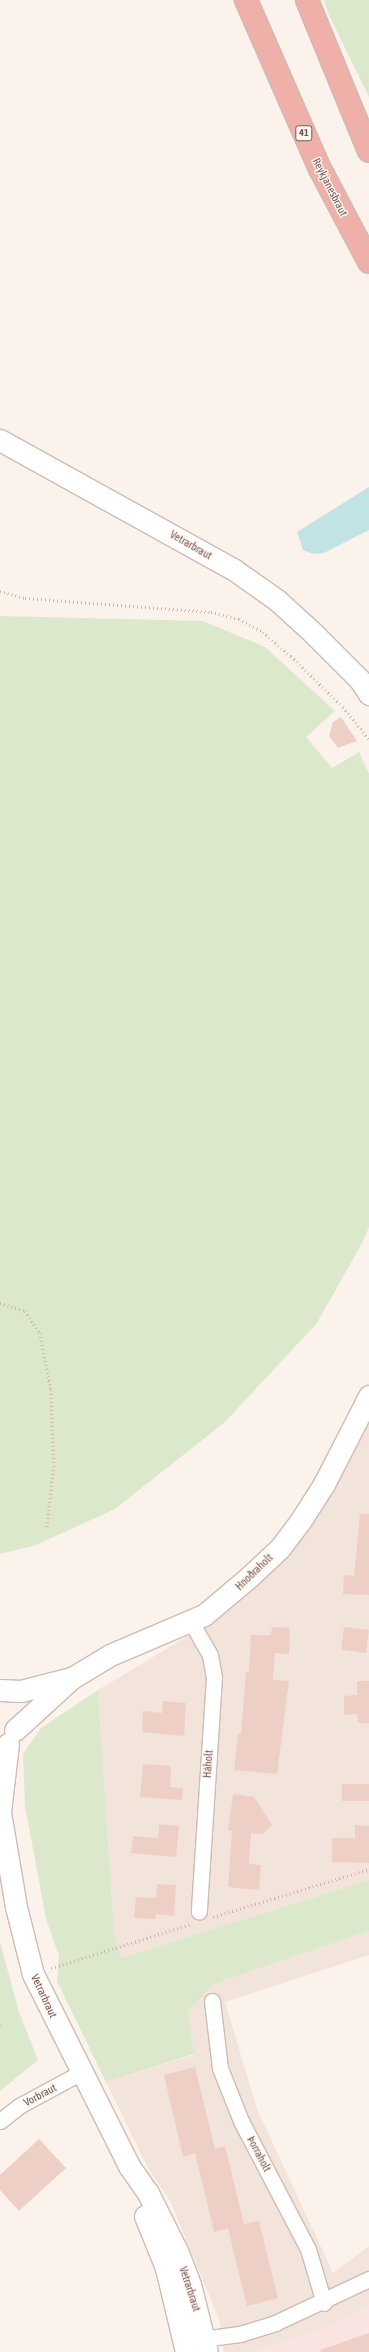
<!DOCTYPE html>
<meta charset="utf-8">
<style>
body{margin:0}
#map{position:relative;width:369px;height:2352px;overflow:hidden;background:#fbf2eb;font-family:"Asap Condensed",sans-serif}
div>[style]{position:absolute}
.residential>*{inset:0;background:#f2e4da}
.commercial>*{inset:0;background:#fae4e1}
.green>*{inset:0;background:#dbe8cb}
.water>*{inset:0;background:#c1e3e3}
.building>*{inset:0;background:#eecfc6;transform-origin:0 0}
.path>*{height:2.5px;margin-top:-1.25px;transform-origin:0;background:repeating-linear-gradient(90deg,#d3b2a8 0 1px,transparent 0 4px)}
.roads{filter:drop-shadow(1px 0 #cebcb4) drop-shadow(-1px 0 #cebcb4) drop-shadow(0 1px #cebcb4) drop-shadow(0 -1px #cebcb4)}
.street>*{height:15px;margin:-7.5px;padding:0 7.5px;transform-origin:7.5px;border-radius:7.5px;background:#fff}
.secondary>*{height:21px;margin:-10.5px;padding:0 10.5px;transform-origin:10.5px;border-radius:10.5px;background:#fff}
.highway>*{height:22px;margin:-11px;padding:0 11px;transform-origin:11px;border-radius:11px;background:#eeb0a9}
span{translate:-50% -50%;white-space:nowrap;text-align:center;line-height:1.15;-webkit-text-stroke:3px #fef7f2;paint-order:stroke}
.shield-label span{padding:1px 3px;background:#fef7f2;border:1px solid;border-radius:3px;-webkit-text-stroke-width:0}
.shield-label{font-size:10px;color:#745850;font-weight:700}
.street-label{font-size:11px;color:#745850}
</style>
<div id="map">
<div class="residential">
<i style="clip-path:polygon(369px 1412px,369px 1880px,121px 1958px,114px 1933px,98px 1690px,210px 1623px,256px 1586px,295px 1542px)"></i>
<i style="clip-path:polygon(369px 1931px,369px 1955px,225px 2002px,257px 2109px,333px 2273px,369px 2246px,369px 2305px,339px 2322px,273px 2346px,254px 2352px,224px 2352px,219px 2319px,170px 2201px,148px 2168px,106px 2082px,194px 2055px,188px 2012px,213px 1984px)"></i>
</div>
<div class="commercial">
<i style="clip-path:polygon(369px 2305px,369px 2352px,254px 2352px,339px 2322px)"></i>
</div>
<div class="green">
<i style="clip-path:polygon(324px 0,369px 0,369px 97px,329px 15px)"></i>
<i style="clip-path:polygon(0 616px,203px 621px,265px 647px,335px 711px,306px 737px,332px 768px,359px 752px,369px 774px,369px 1227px,363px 1241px,317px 1323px,225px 1422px,115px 1509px,36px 1545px,0 1554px)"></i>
<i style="clip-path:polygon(98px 1690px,114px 1933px,121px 1958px,369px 1880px,369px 1931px,213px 1984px,188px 2012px,194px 2054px,106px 2082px,57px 1981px,59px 1956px,46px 1919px,25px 1806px,23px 1754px,41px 1728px)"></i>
<i style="clip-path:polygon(0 1942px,19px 2012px,38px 2060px,0 2091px)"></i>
</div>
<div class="water">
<i style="clip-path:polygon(369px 487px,369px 530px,324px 553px,313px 554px,303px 550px,297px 532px)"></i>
</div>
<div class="building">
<i style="clip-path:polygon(341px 717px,357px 741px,338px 748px,329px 736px,333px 722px)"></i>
<i style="clip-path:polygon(360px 1514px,369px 1514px,369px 1595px,343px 1594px,344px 1575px,354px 1576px)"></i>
<i style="clip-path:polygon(272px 1627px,290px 1628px,289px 1654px,275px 1653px,273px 1680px,289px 1681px,277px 1774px,234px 1770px,238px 1734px,241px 1734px,246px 1672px,249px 1672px,251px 1635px,271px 1635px)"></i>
<i style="left:344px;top:1627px;width:25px;height:23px;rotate:7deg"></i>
<i style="clip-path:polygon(357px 1681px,369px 1681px,369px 1723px,358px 1723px,357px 1714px,344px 1715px,344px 1696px,357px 1695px)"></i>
<i style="clip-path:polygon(163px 1701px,186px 1703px,184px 1736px,142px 1732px,143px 1711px,162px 1713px)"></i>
<i style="clip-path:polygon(143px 1764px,171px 1766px,170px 1787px,183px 1788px,182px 1800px,140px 1797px)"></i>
<i style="left:342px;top:1784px;width:27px;height:17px"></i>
<i style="clip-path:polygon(233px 1794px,254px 1797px,272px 1825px,263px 1834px,251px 1833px,249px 1864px,261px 1865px,259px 1890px,228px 1887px,232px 1831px,228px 1830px)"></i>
<i style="clip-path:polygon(159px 1824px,179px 1826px,176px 1857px,131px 1853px,133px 1836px,158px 1838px)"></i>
<i style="clip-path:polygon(355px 1825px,369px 1826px,369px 1863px,332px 1862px,332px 1838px,355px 1838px)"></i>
<i style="clip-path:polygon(157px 1884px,176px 1885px,174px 1916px,156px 1914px,155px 1919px,134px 1918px,136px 1897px,156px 1898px)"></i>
<i style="clip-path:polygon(195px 2067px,215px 2149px,225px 2146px,244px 2224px,259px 2221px,278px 2298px,247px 2306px,228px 2228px,214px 2232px,195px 2153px,183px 2157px,164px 2075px)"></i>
<i style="clip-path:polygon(39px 2139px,66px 2168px,19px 2211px,0 2190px,0 2175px)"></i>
<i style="clip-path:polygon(369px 2333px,369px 2352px,321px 2352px,320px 2350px)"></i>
</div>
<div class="path">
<i style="left:0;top:591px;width:26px;rotate:16deg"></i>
<i style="left:25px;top:598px;width:187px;rotate:4.3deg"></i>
<i style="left:211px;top:612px;width:29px;rotate:14deg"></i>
<i style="left:239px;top:619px;width:27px;rotate:28deg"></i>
<i style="left:263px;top:632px;width:37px;rotate:41deg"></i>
<i style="left:291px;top:656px;width:73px;rotate:44.4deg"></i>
<i style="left:343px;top:707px;width:41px;rotate:50.9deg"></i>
<i style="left:0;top:1303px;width:26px;rotate:18deg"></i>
<i style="left:25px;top:1311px;width:27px;rotate:56deg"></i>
<i style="left:40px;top:1333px;width:58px;rotate:79.1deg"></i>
<i style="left:51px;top:1390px;width:76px;rotate:87.7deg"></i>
<i style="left:54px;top:1466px;width:62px;rotate:96.4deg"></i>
<i style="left:213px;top:1917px;width:163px;rotate:-17.1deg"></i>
<i style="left:51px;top:1968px;width:147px;rotate:-17.4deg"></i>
<i style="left:0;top:2025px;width:2px;rotate:63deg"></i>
</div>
<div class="roads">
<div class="street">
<i style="left:191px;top:1622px;width:38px;rotate:60deg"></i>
<i style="left:210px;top:1655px;width:22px;rotate:80deg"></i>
<i style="left:214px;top:1677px;width:235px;rotate:93.7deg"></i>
<i style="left:212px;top:2001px;width:67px;rotate:83.2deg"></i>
<i style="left:220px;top:2068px;width:57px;rotate:68.4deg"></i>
<i style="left:241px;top:2121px;width:144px;rotate:62.4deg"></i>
<i style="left:308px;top:2249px;width:56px;rotate:73.5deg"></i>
<i style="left:0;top:2121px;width:24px;rotate:-38deg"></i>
<i style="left:19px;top:2106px;width:72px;rotate:-28.4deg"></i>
<i style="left:195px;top:2340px;width:45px;rotate:-7.6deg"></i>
<i style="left:240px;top:2334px;width:37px;rotate:-17deg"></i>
<i style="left:275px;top:2323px;width:104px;rotate:-25.1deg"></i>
</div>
<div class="secondary">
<i style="left:0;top:440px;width:266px;rotate:29deg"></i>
<i style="left:233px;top:569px;width:54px;rotate:35.2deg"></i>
<i style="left:277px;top:600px;width:49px;rotate:42.5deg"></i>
<i style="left:313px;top:633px;width:66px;rotate:45deg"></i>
<i style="left:360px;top:680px;width:17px;rotate:57deg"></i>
<i style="left:0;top:1690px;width:21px;rotate:3deg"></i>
<i style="left:21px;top:1691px;width:52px;rotate:-14.6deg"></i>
<i style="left:15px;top:1730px;width:77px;rotate:-42.4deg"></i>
<i style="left:72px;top:1678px;width:44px;rotate:-31.2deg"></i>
<i style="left:110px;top:1655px;width:102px;rotate:-23.1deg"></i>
<i style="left:204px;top:1615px;width:59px;rotate:-40.2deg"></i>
<i style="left:249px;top:1577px;width:42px;rotate:-43.1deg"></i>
<i style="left:280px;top:1548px;width:35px;rotate:-53deg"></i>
<i style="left:301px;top:1520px;width:43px;rotate:-57.4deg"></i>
<i style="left:324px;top:1484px;width:99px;rotate:-62.9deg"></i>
<i style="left:8px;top:1744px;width:68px;rotate:96.7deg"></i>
<i style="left:0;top:1812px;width:96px;rotate:80.4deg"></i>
<i style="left:16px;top:1907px;width:69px;rotate:75.8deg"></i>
<i style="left:33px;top:1974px;width:215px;rotate:63.4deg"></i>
<i style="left:129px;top:2166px;width:33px;rotate:55deg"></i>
<i style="left:148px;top:2193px;width:67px;rotate:63.4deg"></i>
<i style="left:178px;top:2253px;width:33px;rotate:69deg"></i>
<i style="left:190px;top:2284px;width:70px;rotate:76deg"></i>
<i style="left:145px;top:2216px;width:56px;rotate:68deg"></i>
<i style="left:166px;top:2268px;width:86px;rotate:76.6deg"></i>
</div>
<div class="highway">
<i style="left:246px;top:0;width:184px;rotate:66.4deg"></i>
<i style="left:320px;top:169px;width:105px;rotate:62.2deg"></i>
<i style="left:307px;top:0;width:163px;rotate:67.7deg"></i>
</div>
</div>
<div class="shield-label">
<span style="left:304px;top:133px">41</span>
</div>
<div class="street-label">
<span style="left:330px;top:187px;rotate:63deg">Reykjanesbraut</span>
<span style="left:191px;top:545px;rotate:30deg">Vetrarbraut</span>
<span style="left:254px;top:1572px;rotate:-44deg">Hnoðraholt</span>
<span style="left:208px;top:1764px;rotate:-86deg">Háholt</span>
<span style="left:44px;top:1996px;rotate:65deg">Vetrarbraut</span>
<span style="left:40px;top:2095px;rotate:-28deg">Vorbraut</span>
<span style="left:259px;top:2154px;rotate:62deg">Þorraholt</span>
<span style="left:190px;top:2289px;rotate:72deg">Vetrarbraut</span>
</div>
</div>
